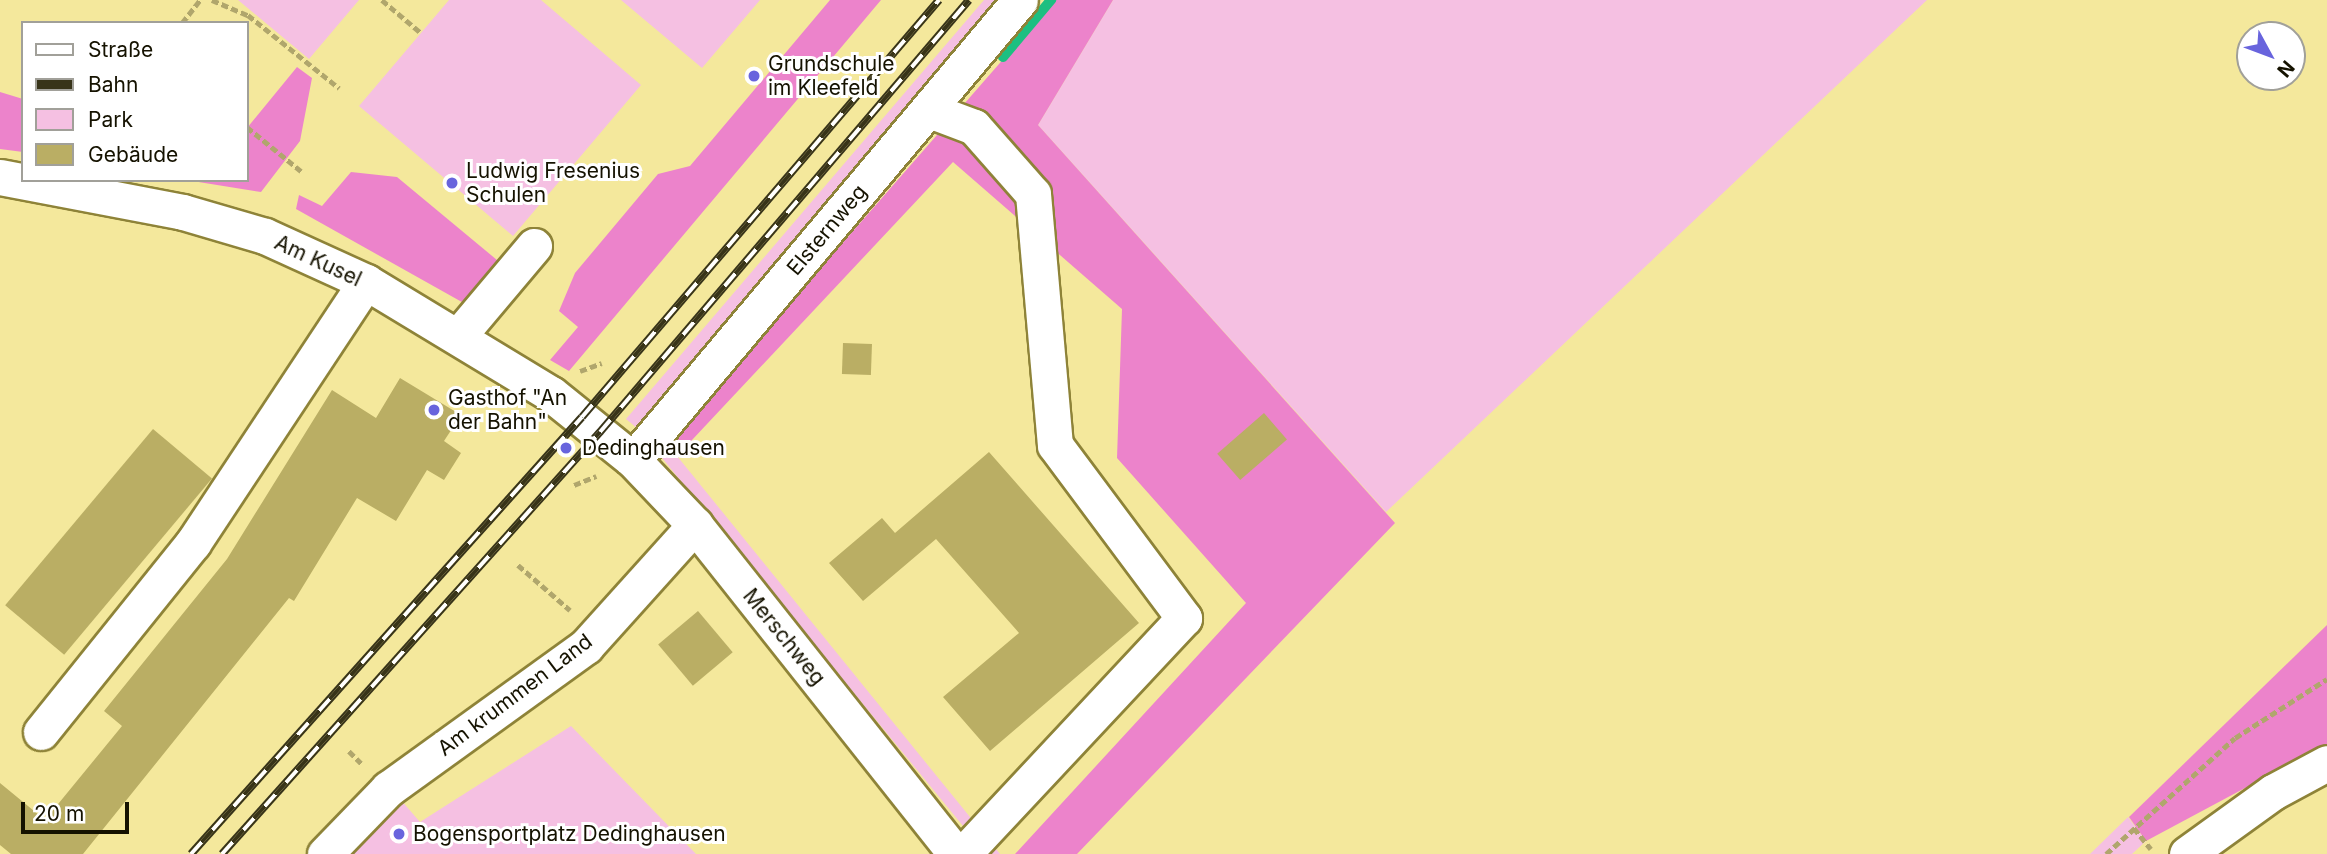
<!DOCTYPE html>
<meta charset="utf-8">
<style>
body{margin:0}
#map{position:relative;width:2327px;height:854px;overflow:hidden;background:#f4e89c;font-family:Inter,sans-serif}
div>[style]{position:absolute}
.green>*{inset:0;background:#f5c0e2}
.forest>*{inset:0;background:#ec83cb}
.stream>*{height:10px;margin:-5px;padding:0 5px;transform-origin:5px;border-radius:5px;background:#1dbf81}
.building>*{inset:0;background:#baae64;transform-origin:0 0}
.path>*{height:4.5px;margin-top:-2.25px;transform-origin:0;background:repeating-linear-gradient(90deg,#b0a66c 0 7px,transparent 0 10.5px)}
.roads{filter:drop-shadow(2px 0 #8e8338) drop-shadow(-2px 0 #8e8338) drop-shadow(0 2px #8e8338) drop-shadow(0 -2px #8e8338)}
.minor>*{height:35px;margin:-17.5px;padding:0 17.5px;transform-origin:17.5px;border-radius:17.5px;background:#fff}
.rail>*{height:8px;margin-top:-4px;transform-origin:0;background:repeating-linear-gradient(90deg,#fff 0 16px,#383419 0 32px);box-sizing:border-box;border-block:2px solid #383419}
.dots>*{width:19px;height:19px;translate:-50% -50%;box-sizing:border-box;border:4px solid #fff;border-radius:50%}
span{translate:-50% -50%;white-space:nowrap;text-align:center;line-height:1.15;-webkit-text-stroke:6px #fff;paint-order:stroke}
.poi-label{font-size:21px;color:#151200}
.left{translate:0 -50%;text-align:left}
.street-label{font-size:21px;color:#151200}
.legend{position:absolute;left:21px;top:21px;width:228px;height:161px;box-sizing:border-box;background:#fff;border:2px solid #a1a099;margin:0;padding:9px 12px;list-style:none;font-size:21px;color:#151200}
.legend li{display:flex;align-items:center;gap:14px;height:35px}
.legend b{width:35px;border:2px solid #a1a099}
.north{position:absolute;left:2236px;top:21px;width:70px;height:70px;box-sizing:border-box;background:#fff;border:2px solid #a1a099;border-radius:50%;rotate:131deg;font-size:19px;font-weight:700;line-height:28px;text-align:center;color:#151200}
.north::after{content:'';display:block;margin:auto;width:24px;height:32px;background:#6864dd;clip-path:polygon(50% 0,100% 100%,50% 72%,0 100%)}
.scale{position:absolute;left:21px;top:802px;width:108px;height:32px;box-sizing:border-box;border:4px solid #151200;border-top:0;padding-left:9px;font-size:21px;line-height:24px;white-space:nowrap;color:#151200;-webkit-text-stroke:5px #fff;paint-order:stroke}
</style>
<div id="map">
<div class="green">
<i style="clip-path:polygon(238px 0,359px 0,309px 59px)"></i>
<i style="clip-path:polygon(449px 0,541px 0,641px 85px,513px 236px,359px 106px)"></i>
<i style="clip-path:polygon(621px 0,760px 0,702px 68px)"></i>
<i style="clip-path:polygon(984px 0,1007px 0,644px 434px,626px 419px)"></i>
<i style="clip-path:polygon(1113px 0,1927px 0,1386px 512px,1038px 125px)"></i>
<i style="clip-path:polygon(667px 444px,677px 456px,1000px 854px,986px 854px,711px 519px,655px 449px)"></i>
<i style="clip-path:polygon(571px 726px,696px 854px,348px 854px,400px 799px,420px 822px)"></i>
<i style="clip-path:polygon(2128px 817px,2146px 841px,2132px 854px,2090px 854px)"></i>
</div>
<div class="forest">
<i style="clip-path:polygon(830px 0,881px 0,569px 371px,550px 360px,578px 327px,559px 311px,575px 273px,658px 174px,690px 166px)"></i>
<i style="clip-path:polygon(1055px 0,1113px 0,1038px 125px,1395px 523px,1077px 854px,1015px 854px,1246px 603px,1117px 458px,1122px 309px,953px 162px,677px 456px,667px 444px)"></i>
<i style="clip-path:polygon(297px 67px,312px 78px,300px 141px,261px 192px,186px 180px,247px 180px,247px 128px)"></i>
<i style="clip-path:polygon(0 92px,23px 99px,23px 152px,0 149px)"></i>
<i style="clip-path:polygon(351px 172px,397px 177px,503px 265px,469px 306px,296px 209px,299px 195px,322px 206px)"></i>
<i style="clip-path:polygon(2327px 625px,2327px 744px,2146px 841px,2129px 817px)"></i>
</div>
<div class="stream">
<i style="left:1003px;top:57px;width:75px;rotate:-49.9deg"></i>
</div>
<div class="building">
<i style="left:843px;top:343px;width:29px;height:31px;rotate:2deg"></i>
<i style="clip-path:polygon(400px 378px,461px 415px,444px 441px,461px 453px,444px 480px,427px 470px,396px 521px,357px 498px,294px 601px,289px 598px,83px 854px,11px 854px,0 845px,0 783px,45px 820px,122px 726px,104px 711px,227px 559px,332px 390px,376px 418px)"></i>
<i style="left:1264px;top:413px;width:35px;height:62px;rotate:49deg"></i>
<i style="left:153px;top:429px;width:77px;height:230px;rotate:40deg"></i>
<i style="clip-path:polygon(989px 452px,1139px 623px,990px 751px,943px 697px,1019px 633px,936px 539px,863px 601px,829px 563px,882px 518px,895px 533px)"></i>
<i style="left:698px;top:611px;width:54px;height:52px;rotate:50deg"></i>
</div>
<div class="path">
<i style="left:212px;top:0;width:39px;rotate:23deg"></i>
<i style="left:248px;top:15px;width:117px;rotate:38.7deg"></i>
<i style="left:382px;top:0;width:50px;rotate:40.1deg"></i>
<i style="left:182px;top:23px;width:29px;rotate:-52deg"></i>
<i style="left:247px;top:127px;width:70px;rotate:39.2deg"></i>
<i style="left:580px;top:371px;width:23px;rotate:-20deg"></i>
<i style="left:574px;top:485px;width:24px;rotate:-22deg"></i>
<i style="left:518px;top:565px;width:69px;rotate:40.9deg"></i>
<i style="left:349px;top:751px;width:20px;rotate:45deg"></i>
<i style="left:2134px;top:828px;width:27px;rotate:51deg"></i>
<i style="left:2106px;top:854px;width:173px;rotate:-42deg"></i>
<i style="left:2235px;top:738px;width:109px;rotate:-32.7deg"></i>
</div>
<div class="roads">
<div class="minor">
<i style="left:929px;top:110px;width:48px;rotate:20.7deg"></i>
<i style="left:974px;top:127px;width:89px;rotate:48.6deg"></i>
<i style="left:1033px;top:194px;width:252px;rotate:85deg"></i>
<i style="left:1055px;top:445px;width:216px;rotate:53.3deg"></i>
<i style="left:1184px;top:618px;width:323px;rotate:133.1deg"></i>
<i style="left:0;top:177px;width:186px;rotate:10.8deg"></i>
<i style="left:183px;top:212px;width:85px;rotate:16.3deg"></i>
<i style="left:265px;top:236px;width:111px;rotate:24.5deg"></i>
<i style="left:366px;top:282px;width:216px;rotate:31.2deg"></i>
<i style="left:551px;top:394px;width:105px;rotate:38.8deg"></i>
<i style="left:633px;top:460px;width:90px;rotate:46.4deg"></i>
<i style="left:695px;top:525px;width:420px;rotate:51.6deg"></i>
<i style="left:460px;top:334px;width:115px;rotate:-49.9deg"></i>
<i style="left:633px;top:460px;width:601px;rotate:-49.93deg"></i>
<i style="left:41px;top:732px;width:243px;rotate:-51.2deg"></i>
<i style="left:193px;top:543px;width:313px;rotate:-56.5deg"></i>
<i style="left:325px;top:854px;width:91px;rotate:-45.9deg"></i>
<i style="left:388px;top:789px;width:244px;rotate:-35.8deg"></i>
<i style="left:586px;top:646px;width:163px;rotate:-48deg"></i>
<i style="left:2187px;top:854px;width:106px;rotate:-35.8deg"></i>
<i style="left:2273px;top:792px;width:61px;rotate:-28.2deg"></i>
</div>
</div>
<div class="rail">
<i style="left:191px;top:854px;width:586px;rotate:-48.18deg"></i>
<i style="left:582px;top:417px;width:549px;rotate:-49.43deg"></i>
<i style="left:222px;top:854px;width:567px;rotate:-48.15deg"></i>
<i style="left:600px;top:432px;width:568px;rotate:-49.5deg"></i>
</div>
<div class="dots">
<i style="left:754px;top:76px;background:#6864dd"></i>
<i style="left:452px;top:183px;background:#6864dd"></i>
<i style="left:434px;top:410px;background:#6864dd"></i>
<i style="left:566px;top:448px;background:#6864dd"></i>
<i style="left:399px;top:834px;background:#6864dd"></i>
</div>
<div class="poi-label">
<span class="left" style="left:768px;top:76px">Grundschule<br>im Kleefeld</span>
<span class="left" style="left:466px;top:183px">Ludwig Fresenius<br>Schulen</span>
<span class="left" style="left:448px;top:410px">Gasthof "An<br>der Bahn"</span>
<span class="left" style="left:582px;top:448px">Dedinghausen</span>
<span class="left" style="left:413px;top:834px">Bogensportplatz Dedinghausen</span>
</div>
<div class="street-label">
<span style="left:827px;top:230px;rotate:-50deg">Elsternweg</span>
<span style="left:318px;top:261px;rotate:25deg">Am Kusel</span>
<span style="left:784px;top:637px;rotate:51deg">Merschweg</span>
<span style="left:515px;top:695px;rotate:-37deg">Am krummen Land</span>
</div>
<ul class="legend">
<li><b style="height:9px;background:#fff"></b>Straße</li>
<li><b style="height:9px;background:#383419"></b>Bahn</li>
<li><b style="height:19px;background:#f5c0e2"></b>Park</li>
<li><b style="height:19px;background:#baae64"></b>Gebäude</li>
</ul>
<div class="north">N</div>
<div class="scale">20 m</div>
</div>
